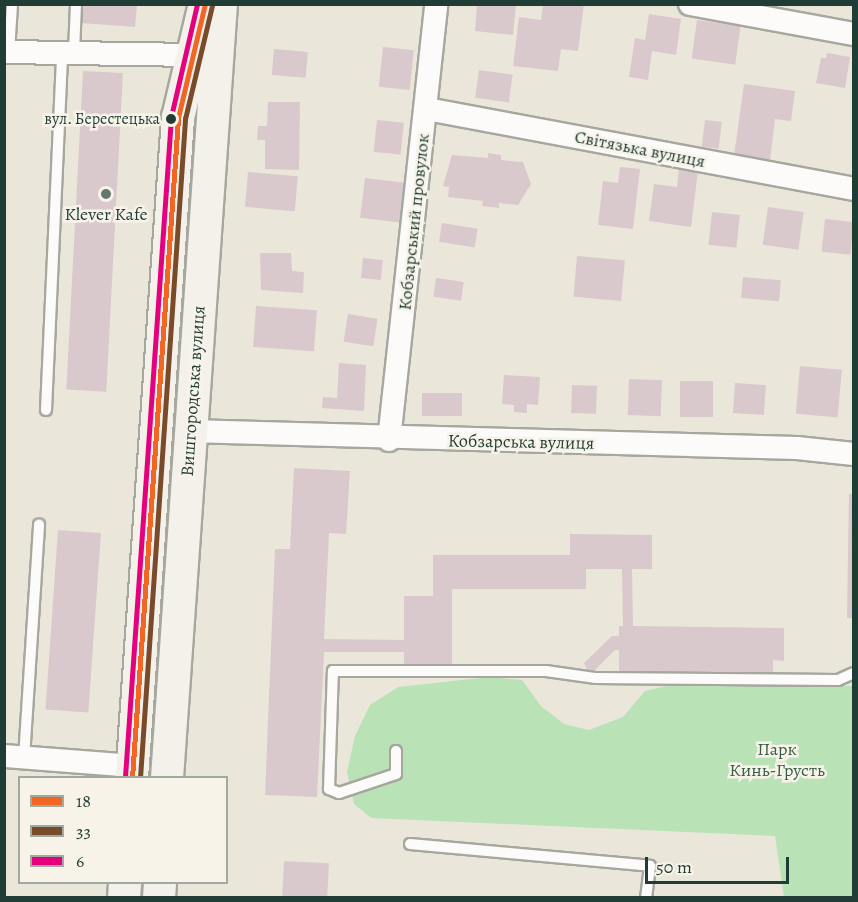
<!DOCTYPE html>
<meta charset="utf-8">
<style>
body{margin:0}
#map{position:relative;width:858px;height:902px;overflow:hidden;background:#ebe6da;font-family:Alegreya,serif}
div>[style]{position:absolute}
.green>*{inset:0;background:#bae2b7}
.building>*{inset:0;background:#d9c9cd;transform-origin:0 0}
.roads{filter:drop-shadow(2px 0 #a6a79f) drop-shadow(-2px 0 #a6a79f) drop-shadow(0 2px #a6a79f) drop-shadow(0 -2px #a6a79f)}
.lane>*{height:10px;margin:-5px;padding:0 5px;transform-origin:5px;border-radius:5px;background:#fcfbf9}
.street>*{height:22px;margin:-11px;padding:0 11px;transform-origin:11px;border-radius:11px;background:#fcfbf9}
.secondary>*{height:32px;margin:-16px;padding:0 16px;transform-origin:16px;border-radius:16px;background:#f4f1eb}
.bus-1>*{height:4.5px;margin:-2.25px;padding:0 2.25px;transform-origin:2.25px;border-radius:2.25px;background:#f26522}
.bus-2>*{height:4.5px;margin:-2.25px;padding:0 2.25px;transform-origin:2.25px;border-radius:2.25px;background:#7a4b2a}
.bus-3>*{height:4.5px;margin:-2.25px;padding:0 2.25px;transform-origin:2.25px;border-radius:2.25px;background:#e5007d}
.dots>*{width:16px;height:16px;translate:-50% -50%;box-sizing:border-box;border:3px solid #f7f3e8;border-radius:50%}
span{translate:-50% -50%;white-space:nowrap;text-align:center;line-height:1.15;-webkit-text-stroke:5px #f7f3e8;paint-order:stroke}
.bus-label{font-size:16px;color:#1f3d34}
.right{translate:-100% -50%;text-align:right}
.street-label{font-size:18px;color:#1f3d34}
.poi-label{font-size:18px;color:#1f3d34}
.park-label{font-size:18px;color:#365d49}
.frame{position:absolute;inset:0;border:6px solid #1f3d34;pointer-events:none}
.legend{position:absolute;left:18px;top:776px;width:210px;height:108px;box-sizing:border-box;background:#f7f3e8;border:2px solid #a1aaa0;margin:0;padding:8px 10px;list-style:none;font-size:18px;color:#1f3d34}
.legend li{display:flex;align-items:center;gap:12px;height:30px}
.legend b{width:30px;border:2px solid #a1aaa0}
.scale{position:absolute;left:645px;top:857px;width:144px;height:27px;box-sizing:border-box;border:3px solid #1f3d34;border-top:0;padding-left:8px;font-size:18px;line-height:21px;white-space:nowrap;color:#1f3d34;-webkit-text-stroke:4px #f7f3e8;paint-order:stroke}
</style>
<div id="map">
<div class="green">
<i style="clip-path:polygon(489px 677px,522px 680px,541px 706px,564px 724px,589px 730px,623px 717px,645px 691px,675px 684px,853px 686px,853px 897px,784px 897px,775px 836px,371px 818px,354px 804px,347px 772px,355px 736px,370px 705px,398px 687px)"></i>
</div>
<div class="building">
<i style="clip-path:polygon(82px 4px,137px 4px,135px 27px,81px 23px)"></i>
<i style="clip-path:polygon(477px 4px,516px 4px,513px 35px,475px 31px)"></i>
<i style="clip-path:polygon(543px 4px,584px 4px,578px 51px,561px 49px,558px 71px,513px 66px,519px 17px,541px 20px)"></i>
<i style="clip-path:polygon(649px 14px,681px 19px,676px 55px,652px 51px,648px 80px,629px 77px,635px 38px,645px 40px)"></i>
<i style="left:697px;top:20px;width:44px;height:39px;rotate:8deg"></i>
<i style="left:383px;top:47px;width:31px;height:40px;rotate:6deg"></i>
<i style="left:274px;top:49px;width:34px;height:26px;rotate:5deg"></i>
<i style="clip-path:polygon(827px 53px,850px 57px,845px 88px,816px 83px,821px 58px,826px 58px)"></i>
<i style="left:479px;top:70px;width:34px;height:28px;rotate:8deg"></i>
<i style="left:83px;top:71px;width:40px;height:319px;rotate:3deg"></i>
<i style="clip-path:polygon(744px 84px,795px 91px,791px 121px,775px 119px,770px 161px,734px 156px)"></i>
<i style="clip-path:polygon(268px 102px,300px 102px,299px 170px,265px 169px,265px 140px,257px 140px,258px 126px,267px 126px)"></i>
<i style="left:377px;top:120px;width:27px;height:32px;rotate:6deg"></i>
<i style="left:705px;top:120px;width:17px;height:27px;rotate:7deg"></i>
<i style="clip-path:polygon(488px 153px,501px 155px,501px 160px,523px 162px,531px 184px,518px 205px,499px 203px,499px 208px,482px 206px,483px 201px,448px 197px,449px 187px,443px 186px,452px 155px,488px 158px)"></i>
<i style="clip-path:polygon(620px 167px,640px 169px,633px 229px,598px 225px,603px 181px,618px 183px)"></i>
<i style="clip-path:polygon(679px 168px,698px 171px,691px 227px,649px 221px,654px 184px,677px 187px)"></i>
<i style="left:248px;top:172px;width:50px;height:35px;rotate:5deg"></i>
<i style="left:365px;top:178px;width:42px;height:40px;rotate:7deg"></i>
<i style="left:768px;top:207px;width:36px;height:38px;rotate:8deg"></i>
<i style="left:712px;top:212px;width:28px;height:33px;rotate:6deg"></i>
<i style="left:825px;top:219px;width:29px;height:33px;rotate:6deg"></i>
<i style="left:442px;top:223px;width:36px;height:19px;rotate:9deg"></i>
<i style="clip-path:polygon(260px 253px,291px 253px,292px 271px,304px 272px,303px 293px,261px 290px)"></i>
<i style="left:577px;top:256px;width:48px;height:41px;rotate:5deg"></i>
<i style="left:363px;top:258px;width:20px;height:20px;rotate:6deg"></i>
<i style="left:743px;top:277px;width:38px;height:21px;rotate:5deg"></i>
<i style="left:436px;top:278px;width:28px;height:19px;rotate:8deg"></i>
<i style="left:256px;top:306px;width:61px;height:41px;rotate:4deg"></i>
<i style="left:348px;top:314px;width:30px;height:28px;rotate:9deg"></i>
<i style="clip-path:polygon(339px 363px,366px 365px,364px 411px,322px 408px,323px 397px,337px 398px)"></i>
<i style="left:800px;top:366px;width:42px;height:48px;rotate:5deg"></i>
<i style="clip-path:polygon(504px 375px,540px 377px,538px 405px,527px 404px,527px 413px,514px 412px,514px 405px,502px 404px)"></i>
<i style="left:629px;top:379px;width:33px;height:36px;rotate:2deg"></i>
<i style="left:680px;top:381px;width:33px;height:36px"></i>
<i style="left:735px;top:383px;width:31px;height:30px;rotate:4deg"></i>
<i style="left:572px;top:385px;width:25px;height:28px;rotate:2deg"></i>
<i style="left:462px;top:393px;width:23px;height:40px;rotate:90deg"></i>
<i style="clip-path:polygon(294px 468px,350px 471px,346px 534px,329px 533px,324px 639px,404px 640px,404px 596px,433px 596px,433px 555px,570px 555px,570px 534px,652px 535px,652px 569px,632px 569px,633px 626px,784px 628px,784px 661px,773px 660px,773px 674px,619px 672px,619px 650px,615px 650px,595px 670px,588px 672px,584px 663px,612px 636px,619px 636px,619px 626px,623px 626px,622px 569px,586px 569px,586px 589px,452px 589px,452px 665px,404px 665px,404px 652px,324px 652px,317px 797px,265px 795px,275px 549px,290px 549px)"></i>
<i style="clip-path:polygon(849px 494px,854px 494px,854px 618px,847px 618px)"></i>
<i style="left:58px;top:530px;width:43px;height:180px;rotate:4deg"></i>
<i style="left:284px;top:861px;width:45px;height:37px;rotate:3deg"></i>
</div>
<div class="roads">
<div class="lane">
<i style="left:9px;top:52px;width:48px;rotate:-86.4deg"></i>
<i style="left:74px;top:52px;width:48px;rotate:-87.6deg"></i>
<i style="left:46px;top:410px;width:358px;rotate:-87.4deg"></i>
<i style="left:396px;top:751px;width:23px;rotate:90deg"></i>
<i style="left:396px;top:774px;width:60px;rotate:161.6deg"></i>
<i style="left:339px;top:793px;width:11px;rotate:-158deg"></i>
<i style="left:329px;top:789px;width:118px;rotate:-88.1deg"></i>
<i style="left:333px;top:671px;width:213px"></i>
<i style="left:546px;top:671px;width:49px;rotate:8.1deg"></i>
<i style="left:595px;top:678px;width:243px;rotate:0.5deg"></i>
<i style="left:838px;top:680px;width:17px;rotate:-24deg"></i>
<i style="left:24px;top:758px;width:234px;rotate:-86.3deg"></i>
<i style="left:410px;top:844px;width:241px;rotate:5.2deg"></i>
<i style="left:650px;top:866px;width:32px;rotate:97deg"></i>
</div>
<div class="street">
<i style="left:690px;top:4px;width:167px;rotate:10.4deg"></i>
<i style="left:4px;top:52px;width:187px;rotate:0.9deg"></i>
<i style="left:427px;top:109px;width:434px;rotate:10.6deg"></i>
<i style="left:189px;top:431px;width:608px;rotate:1.6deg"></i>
<i style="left:797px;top:448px;width:57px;rotate:6deg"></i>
<i style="left:389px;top:440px;width:439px;rotate:-83.8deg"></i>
<i style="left:4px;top:756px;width:129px;rotate:4.4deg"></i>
</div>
<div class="secondary">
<i style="left:132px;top:778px;width:662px;rotate:-86.01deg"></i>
<i style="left:178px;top:118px;width:117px;rotate:-76.7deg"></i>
<i style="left:167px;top:778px;width:776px;rotate:-86.01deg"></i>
<i style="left:124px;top:898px;width:16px;rotate:-86deg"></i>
<i style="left:159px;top:898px;width:16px;rotate:-86deg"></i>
</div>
</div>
<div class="bus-1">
<i style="left:132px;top:778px;width:662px;rotate:-86.01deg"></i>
<i style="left:178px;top:118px;width:117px;rotate:-76.7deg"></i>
</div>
<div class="bus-2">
<i style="left:140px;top:778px;width:661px;rotate:-86.09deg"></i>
<i style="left:185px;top:119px;width:116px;rotate:-76.6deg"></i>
</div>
<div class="bus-3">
<i style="left:125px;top:777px;width:662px;rotate:-86.01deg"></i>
<i style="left:171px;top:117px;width:116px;rotate:-77deg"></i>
</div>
<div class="dots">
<i style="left:171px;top:119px;background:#1f3d34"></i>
<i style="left:106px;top:194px;background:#66786e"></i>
</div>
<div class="bus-label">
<span class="right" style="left:160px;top:119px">вул. Берестецька</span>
</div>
<div class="street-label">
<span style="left:640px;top:149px;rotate:11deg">Світязька вулиця</span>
<span style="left:414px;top:222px;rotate:-84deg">Кобзарський провулок</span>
<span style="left:193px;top:391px;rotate:-86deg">Вишгородська вулиця</span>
<span style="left:521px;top:442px;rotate:1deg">Кобзарська вулиця</span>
</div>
<div class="poi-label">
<span style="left:106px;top:214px">Klever Kafe</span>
</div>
<div class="park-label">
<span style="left:777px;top:760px">Парк<br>Кинь-Грусть</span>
</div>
<div class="frame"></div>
<ul class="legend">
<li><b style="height:8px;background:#f26522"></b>18</li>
<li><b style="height:8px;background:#7a4b2a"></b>33</li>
<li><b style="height:8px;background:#e5007d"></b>6</li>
</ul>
<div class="scale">50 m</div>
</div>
